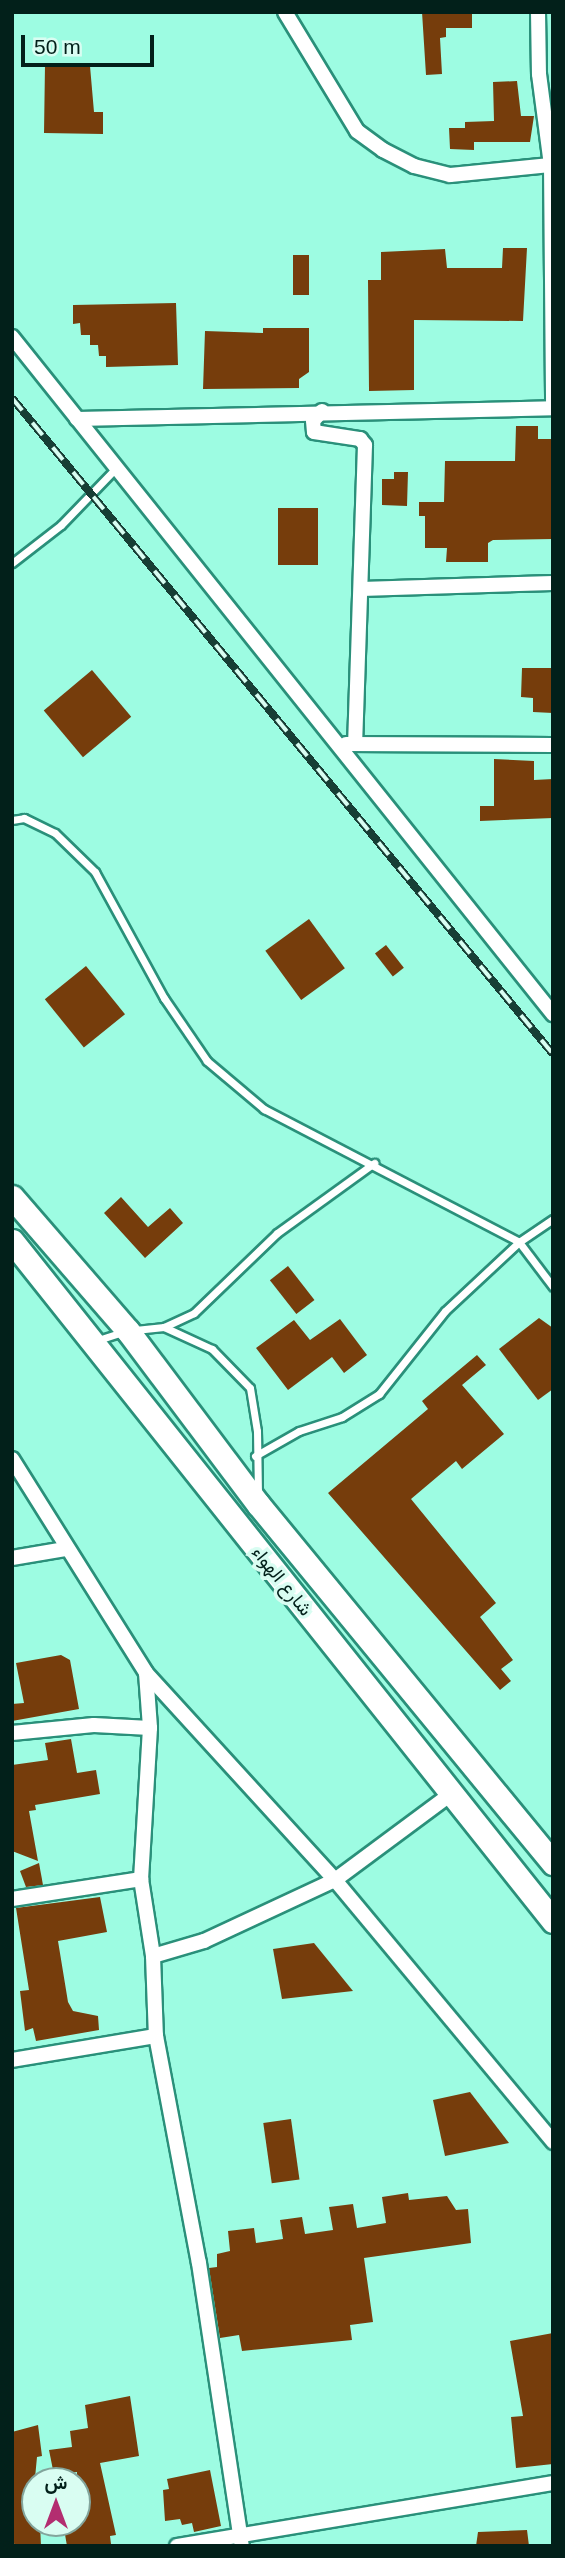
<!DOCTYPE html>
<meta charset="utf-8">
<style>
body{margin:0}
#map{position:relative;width:565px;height:2558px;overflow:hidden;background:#9dfce2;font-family:Arial,Vazirmatn,sans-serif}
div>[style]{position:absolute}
.building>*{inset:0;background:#763d0c;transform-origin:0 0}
.roads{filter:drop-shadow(2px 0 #2a907a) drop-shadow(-2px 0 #2a907a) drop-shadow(0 2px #2a907a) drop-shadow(0 -2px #2a907a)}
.lane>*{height:7px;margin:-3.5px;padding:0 3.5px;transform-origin:3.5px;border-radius:3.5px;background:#fff}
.street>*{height:14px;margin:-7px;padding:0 7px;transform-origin:7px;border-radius:7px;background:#fff}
.primary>*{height:23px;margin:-11.5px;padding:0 11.5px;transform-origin:11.5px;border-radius:11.5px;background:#fff}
.rail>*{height:8px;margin-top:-4px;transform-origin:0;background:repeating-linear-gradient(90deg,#d9fdf2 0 16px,#173e35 0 32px);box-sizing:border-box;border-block:2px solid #173e35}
span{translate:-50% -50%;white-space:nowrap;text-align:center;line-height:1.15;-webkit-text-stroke:7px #d9fdf2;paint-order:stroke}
.street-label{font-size:19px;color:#02201a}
.frame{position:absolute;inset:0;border:14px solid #02201a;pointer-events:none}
.north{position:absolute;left:21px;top:2467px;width:70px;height:70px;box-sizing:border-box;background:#d9fdf2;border:2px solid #83a59c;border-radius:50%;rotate:0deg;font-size:19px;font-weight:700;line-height:28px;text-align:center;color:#02201a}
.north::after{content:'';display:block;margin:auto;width:24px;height:32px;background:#b32d70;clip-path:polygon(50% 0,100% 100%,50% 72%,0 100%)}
.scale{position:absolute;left:21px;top:35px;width:133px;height:32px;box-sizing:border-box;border:4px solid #02201a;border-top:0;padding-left:9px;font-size:21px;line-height:24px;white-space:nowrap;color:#02201a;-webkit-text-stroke:5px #d9fdf2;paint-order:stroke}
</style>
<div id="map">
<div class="building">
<i style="clip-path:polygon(422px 12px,472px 12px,472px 28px,446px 28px,446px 37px,440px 38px,442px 74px,426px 75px)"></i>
<i style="clip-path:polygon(45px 65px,90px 66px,94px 112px,103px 112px,103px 134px,44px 133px)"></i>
<i style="clip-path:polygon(517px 81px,521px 116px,534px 116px,530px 142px,474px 142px,474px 150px,450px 149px,449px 128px,465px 128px,465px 122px,494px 121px,493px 82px)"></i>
<i style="clip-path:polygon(503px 248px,527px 248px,523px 321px,414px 320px,414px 390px,369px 391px,368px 280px,381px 280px,381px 252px,445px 249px,447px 268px,502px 268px)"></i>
<i style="left:293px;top:255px;width:16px;height:40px"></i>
<i style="clip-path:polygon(176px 303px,178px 365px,106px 367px,106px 356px,99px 356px,98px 345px,90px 345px,90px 335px,81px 335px,80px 323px,73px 324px,73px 305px)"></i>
<i style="clip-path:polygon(263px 328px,309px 328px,309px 372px,299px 379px,299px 388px,203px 389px,205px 331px,263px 333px)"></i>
<i style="clip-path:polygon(516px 426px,538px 426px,538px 439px,553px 439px,553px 539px,493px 540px,488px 543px,488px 562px,446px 562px,447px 548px,425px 548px,425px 516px,419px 516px,419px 502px,444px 502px,445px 461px,515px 461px)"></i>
<i style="clip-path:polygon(394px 472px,408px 472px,407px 506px,382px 505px,382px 479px,394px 479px)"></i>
<i style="left:278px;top:508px;width:40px;height:57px"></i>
<i style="clip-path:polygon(522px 668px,553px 668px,553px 713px,533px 712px,533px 698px,521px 697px)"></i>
<i style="left:92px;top:670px;width:61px;height:63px;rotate:50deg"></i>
<i style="clip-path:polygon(494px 759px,534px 761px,534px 780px,553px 779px,553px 818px,480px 821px,480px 806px,494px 806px)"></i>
<i style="left:309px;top:919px;width:61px;height:54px;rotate:54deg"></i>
<i style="left:386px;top:945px;width:29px;height:14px;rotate:52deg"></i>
<i style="left:86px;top:966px;width:62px;height:53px;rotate:51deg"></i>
<i style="clip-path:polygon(121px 1197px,148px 1227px,170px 1208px,183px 1223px,145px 1258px,104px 1213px)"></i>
<i style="left:288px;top:1266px;width:43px;height:23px;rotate:52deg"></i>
<i style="clip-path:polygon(539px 1318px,553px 1328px,553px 1389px,538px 1400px,499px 1349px)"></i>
<i style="clip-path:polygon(340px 1319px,367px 1355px,344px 1373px,332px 1357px,288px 1390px,256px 1348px,294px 1320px,310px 1340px)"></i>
<i style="clip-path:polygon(477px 1355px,486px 1365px,462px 1385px,504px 1434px,462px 1469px,456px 1461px,411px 1499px,496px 1603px,480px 1617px,513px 1660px,501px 1669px,511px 1681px,500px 1690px,328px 1493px,428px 1409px,422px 1401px)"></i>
<i style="clip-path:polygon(61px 1655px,70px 1660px,79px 1709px,12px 1721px,12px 1704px,24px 1703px,16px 1663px)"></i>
<i style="clip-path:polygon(71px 1739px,77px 1773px,96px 1770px,100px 1794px,35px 1805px,36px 1810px,29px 1811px,38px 1861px,12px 1851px,12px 1765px,48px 1760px,45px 1743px)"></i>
<i style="clip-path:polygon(39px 1863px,43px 1885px,26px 1887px,20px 1871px)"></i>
<i style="clip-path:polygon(100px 1897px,107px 1932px,58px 1941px,68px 2002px,73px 2011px,98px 2016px,99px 2030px,36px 2041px,33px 2028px,25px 2031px,20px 1991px,29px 1990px,16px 1908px)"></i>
<i style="clip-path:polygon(314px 1943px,353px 1991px,282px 1999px,273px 1949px)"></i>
<i style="clip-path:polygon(470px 2092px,509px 2143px,445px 2156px,433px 2100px)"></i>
<i style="left:291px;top:2119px;width:61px;height:28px;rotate:82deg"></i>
<i style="clip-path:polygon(408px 2193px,409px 2200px,447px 2196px,456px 2210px,468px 2209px,471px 2243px,364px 2258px,373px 2322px,350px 2325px,352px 2340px,242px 2351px,239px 2335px,220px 2338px,209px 2268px,217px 2267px,217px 2254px,230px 2251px,228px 2231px,254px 2228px,256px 2243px,283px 2239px,280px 2220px,302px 2217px,305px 2234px,333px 2230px,329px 2207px,353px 2204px,357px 2228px,386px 2223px,382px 2197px)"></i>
<i style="clip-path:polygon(553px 2333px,553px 2464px,516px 2468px,511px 2417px,523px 2416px,510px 2341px)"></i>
<i style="clip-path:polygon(130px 2396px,139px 2456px,100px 2463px,116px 2535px,110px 2536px,111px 2544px,67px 2546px,63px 2523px,77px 2523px,77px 2472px,54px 2475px,49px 2450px,72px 2447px,70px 2431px,88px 2428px,85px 2405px)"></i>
<i style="clip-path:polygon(38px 2425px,42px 2456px,37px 2457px,35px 2478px,35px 2523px,40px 2523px,41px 2546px,17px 2546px,12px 2542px,12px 2432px)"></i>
<i style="clip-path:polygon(210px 2470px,221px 2526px,194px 2532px,192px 2523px,182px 2525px,180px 2519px,165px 2521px,163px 2490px,169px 2489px,167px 2479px)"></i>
<i style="clip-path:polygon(527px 2530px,529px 2546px,476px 2546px,478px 2532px)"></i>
</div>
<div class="roads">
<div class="lane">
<i style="left:12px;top:563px;width:62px;rotate:-37.8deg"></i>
<i style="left:61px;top:525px;width:79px;rotate:-46deg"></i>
<i style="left:12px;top:820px;width:12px;rotate:-9deg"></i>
<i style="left:24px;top:818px;width:34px;rotate:26deg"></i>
<i style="left:55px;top:833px;width:56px;rotate:44.3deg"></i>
<i style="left:95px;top:872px;width:144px;rotate:61.3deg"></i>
<i style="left:164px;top:998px;width:76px;rotate:55.7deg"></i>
<i style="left:207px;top:1061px;width:75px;rotate:40.1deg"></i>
<i style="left:264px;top:1109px;width:288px;rotate:27.5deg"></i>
<i style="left:519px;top:1242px;width:56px;rotate:52.9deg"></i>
<i style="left:164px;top:1327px;width:53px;rotate:24.6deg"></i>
<i style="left:212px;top:1349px;width:54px;rotate:45.7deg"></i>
<i style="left:250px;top:1388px;width:44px;rotate:80.8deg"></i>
<i style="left:257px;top:1431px;width:61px;rotate:89.1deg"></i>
<i style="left:135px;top:1330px;width:29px;rotate:-6deg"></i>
<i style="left:164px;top:1327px;width:33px;rotate:-25deg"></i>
<i style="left:194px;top:1313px;width:115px;rotate:-43.9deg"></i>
<i style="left:277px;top:1233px;width:120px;rotate:-35.8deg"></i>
<i style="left:98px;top:1340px;width:26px;rotate:-18deg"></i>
<i style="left:255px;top:1456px;width:51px;rotate:-29.6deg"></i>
<i style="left:299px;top:1431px;width:45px;rotate:-18deg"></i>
<i style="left:342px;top:1417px;width:44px;rotate:-31.9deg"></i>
<i style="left:379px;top:1394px;width:106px;rotate:-51.5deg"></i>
<i style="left:445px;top:1311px;width:101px;rotate:-43deg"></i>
<i style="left:519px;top:1242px;width:41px;rotate:-34.1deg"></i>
</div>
<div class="street">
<i style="left:285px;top:12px;width:139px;rotate:58.8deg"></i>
<i style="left:357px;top:131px;width:32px;rotate:36deg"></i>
<i style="left:383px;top:150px;width:35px;rotate:27deg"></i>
<i style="left:414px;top:166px;width:37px;rotate:14deg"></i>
<i style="left:450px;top:175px;width:101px;rotate:-5.7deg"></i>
<i style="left:538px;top:12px;width:62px;rotate:89.1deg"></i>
<i style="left:539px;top:74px;width:92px;rotate:82.5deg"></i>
<i style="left:551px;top:165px;width:243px;rotate:89.5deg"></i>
<i style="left:12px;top:337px;width:867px;rotate:51.37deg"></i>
<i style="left:322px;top:411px;width:13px;rotate:132deg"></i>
<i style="left:313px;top:421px;width:11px;rotate:85deg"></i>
<i style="left:314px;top:432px;width:47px;rotate:8.7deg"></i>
<i style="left:360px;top:439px;width:8px;rotate:50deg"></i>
<i style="left:365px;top:445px;width:299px;rotate:91.9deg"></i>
<i style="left:77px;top:419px;width:476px;rotate:-1.3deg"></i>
<i style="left:361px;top:589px;width:192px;rotate:-1.8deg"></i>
<i style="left:346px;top:744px;width:207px;rotate:0.3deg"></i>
<i style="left:12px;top:1459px;width:252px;rotate:57.9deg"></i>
<i style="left:146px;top:1673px;width:280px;rotate:47.6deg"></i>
<i style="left:335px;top:1880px;width:341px;rotate:50.2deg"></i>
<i style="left:12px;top:1558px;width:54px;rotate:-9.6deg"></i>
<i style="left:146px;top:1673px;width:55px;rotate:85.8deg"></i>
<i style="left:150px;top:1728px;width:151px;rotate:93.4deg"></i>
<i style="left:141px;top:1879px;width:78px;rotate:81.1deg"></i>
<i style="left:153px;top:1956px;width:80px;rotate:87.9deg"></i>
<i style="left:156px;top:2036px;width:231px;rotate:79.3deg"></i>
<i style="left:199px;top:2263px;width:286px;rotate:81.4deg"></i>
<i style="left:12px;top:1733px;width:82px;rotate:-5.6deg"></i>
<i style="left:94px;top:1725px;width:56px;rotate:3.1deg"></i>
<i style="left:12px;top:1899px;width:131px;rotate:-8.8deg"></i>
<i style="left:153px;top:1956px;width:53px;rotate:-16.4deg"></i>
<i style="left:204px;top:1941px;width:145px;rotate:-25deg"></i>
<i style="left:335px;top:1880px;width:146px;rotate:-36.6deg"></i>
<i style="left:12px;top:2060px;width:146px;rotate:-9.5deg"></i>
<i style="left:177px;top:2546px;width:381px;rotate:-9.5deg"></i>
</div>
<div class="primary">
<i style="left:12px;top:1197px;width:177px;rotate:49.1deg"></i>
<i style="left:128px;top:1331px;width:216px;rotate:53.1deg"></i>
<i style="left:258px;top:1504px;width:465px;rotate:50.6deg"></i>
<i style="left:12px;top:1241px;width:869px;rotate:51.49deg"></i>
</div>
</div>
<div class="rail">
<i style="left:12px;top:398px;width:850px;rotate:50.49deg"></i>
</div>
<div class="street-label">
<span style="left:282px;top:1581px;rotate:51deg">شارع الهواء</span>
</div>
<div class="frame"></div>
<div class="north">ش</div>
<div class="scale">50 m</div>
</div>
